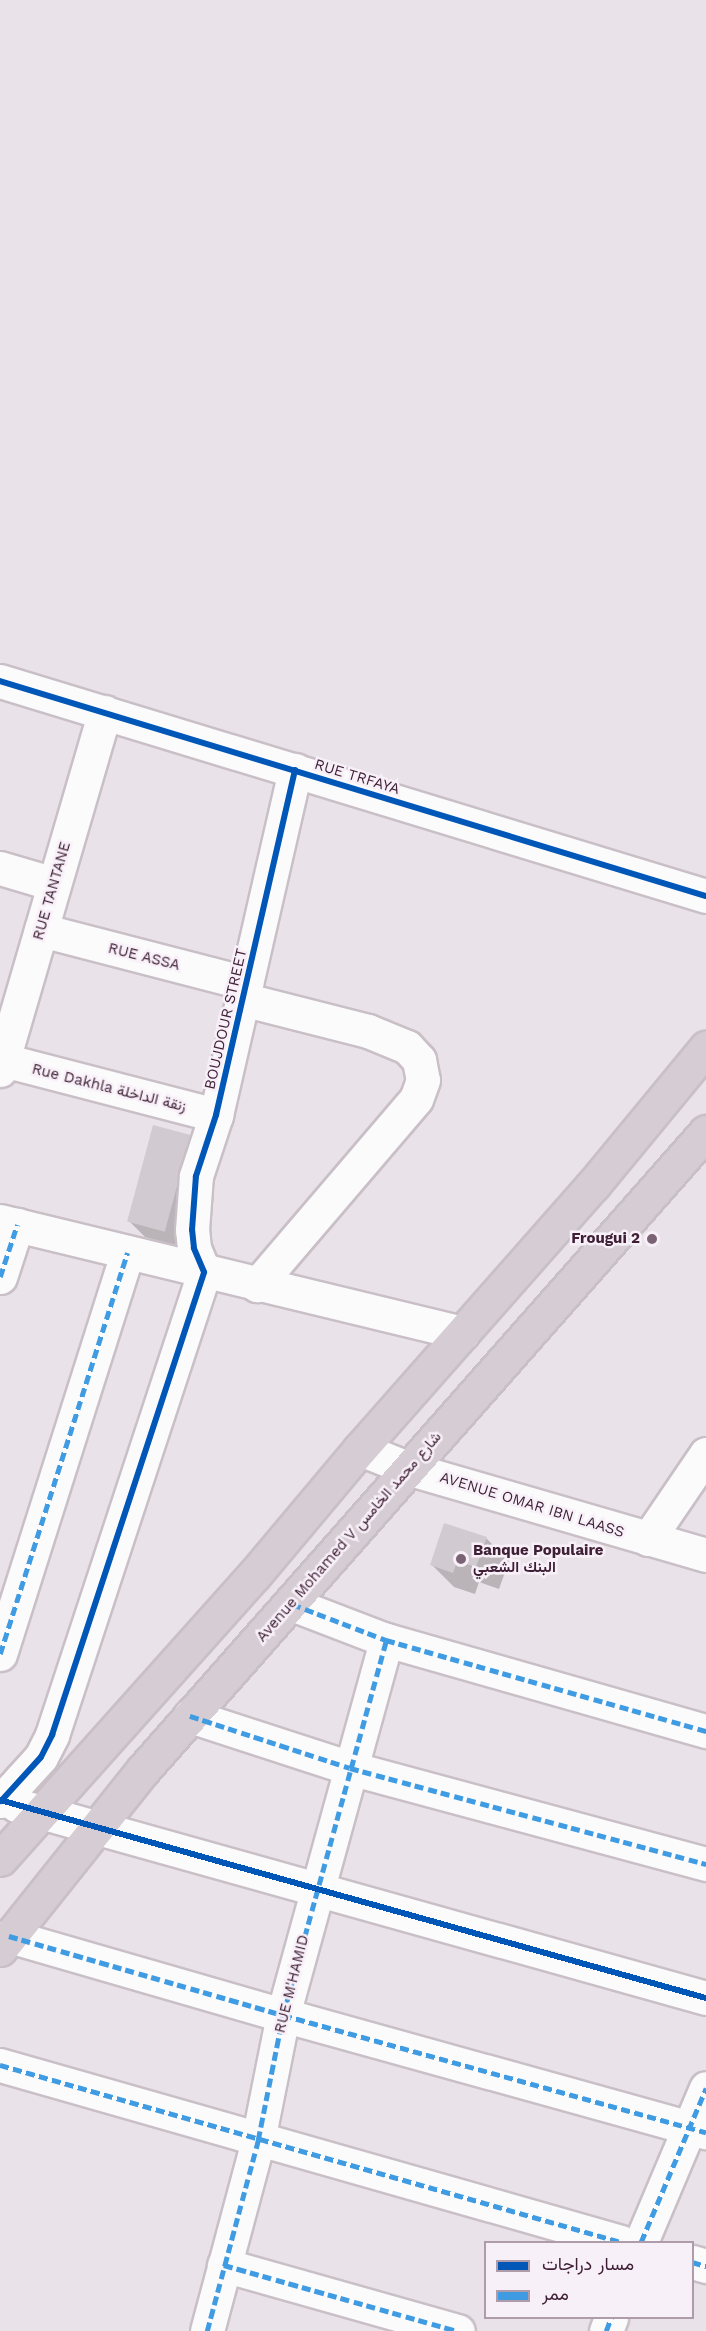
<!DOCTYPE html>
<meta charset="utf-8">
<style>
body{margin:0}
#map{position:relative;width:706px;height:2331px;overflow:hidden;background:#e9e2e8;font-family:"Work Sans",Vazirmatn,sans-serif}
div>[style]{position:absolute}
.shadow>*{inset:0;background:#0003}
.building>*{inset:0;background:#d2cad1;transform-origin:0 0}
.roads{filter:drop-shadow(2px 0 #c9bfc7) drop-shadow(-2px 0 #c9bfc7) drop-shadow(0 2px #c9bfc7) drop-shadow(0 -2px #c9bfc7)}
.minor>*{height:33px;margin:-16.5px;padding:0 16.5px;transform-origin:16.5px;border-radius:16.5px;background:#fcfbfc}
.major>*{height:33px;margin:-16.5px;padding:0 16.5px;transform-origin:16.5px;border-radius:16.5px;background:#d6ccd3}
.quiet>*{height:4.5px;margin-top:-2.25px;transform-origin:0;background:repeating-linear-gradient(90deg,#3f9be2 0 9px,transparent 0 13.5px)}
.cycleway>*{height:6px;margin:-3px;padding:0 3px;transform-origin:3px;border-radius:3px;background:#0057b8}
.dots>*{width:16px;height:16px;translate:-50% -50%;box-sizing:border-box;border:3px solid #f8f0f8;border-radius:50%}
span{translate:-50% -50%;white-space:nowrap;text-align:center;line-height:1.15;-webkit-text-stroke:5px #f8f0f8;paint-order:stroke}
.street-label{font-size:15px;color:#3e1f35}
.poi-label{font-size:15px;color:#3e1f35;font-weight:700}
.right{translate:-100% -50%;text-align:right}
.left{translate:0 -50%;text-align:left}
.legend{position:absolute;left:484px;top:2241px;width:210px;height:78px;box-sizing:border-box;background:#f8f0f8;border:2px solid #ae9caa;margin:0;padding:8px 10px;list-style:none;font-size:18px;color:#3e1f35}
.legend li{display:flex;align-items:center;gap:12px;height:30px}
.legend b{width:30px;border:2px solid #ae9caa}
</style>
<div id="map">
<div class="shadow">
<i style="clip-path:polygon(190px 1136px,206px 1152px,181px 1247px,145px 1237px,129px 1221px)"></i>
<i style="clip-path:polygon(486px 1538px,509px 1561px,499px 1589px,479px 1582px,475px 1594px,454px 1587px,431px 1564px)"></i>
</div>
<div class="building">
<i style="left:153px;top:1125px;width:39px;height:100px;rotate:15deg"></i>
<i style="clip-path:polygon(444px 1523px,487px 1537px,476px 1567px,457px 1561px,453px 1573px,430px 1565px)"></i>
</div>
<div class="roads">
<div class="minor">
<i style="left:0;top:681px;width:738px;rotate:16.94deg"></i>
<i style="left:0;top:868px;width:56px;rotate:16.5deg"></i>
<i style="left:41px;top:930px;width:212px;rotate:14.5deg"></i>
<i style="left:242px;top:999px;width:130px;rotate:14.3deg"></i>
<i style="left:368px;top:1031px;width:42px;rotate:22.3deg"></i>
<i style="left:407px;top:1047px;width:18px;rotate:47deg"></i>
<i style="left:419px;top:1060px;width:20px;rotate:79deg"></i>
<i style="left:423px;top:1080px;width:20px;rotate:110deg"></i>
<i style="left:416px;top:1099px;width:245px;rotate:130.5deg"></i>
<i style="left:3px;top:1060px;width:220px;rotate:14.5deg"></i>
<i style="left:0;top:1070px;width:373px;rotate:-73.7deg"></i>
<i style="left:0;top:1221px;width:476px;rotate:13.6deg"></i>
<i style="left:0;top:1277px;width:55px;rotate:-71.9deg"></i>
<i style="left:360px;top:1449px;width:54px;rotate:21.8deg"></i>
<i style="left:410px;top:1469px;width:308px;rotate:16.2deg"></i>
<i style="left:648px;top:1539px;width:103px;rotate:-55.7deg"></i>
<i style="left:292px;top:1604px;width:101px;rotate:21deg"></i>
<i style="left:386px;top:1640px;width:333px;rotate:15.9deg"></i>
<i style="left:0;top:1654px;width:421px;rotate:-72.4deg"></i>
<i style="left:190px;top:1716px;width:168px;rotate:18deg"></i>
<i style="left:350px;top:1768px;width:369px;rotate:15.1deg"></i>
<i style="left:1px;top:1801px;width:59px;rotate:-47.7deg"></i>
<i style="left:41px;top:1757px;width:25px;rotate:-63deg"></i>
<i style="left:52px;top:1735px;width:487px;rotate:-71.8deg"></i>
<i style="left:204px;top:1272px;width:26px;rotate:-113deg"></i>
<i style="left:194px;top:1248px;width:18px;rotate:-96deg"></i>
<i style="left:192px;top:1230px;width:54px;rotate:-85.8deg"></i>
<i style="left:196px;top:1176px;width:64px;rotate:-71.8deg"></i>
<i style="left:216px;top:1115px;width:354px;rotate:-77.1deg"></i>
<i style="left:16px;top:1805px;width:716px;rotate:15.63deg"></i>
<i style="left:9px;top:1936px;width:285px;rotate:16.1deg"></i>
<i style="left:283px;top:2015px;width:439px;rotate:15.5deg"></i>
<i style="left:0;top:2065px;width:646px;rotate:15.91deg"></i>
<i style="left:641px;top:2242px;width:167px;rotate:-67.1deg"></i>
<i style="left:692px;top:2262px;width:15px;rotate:16deg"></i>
<i style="left:224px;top:2265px;width:243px;rotate:15.8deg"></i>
<i style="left:207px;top:2331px;width:198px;rotate:-75deg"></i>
<i style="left:258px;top:2140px;width:127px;rotate:-78.7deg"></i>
<i style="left:283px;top:2015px;width:389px;rotate:-74.6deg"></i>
<i style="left:606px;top:2331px;width:14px;rotate:-69deg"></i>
</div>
<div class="major">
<i style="left:0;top:1859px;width:382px;rotate:-48.2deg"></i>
<i style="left:255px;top:1574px;width:163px;rotate:-50deg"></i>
<i style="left:360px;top:1449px;width:352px;rotate:-48.6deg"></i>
<i style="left:593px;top:1185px;width:178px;rotate:-50.5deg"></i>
<i style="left:0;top:1949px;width:229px;rotate:-51.4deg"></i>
<i style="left:143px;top:1770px;width:851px;rotate:-48.57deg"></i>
</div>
</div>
<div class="quiet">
<i style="left:0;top:1277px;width:55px;rotate:-71.9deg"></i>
<i style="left:292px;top:1604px;width:101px;rotate:21deg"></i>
<i style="left:386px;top:1640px;width:333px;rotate:15.9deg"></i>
<i style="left:0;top:1654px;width:421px;rotate:-72.4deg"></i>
<i style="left:190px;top:1716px;width:168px;rotate:18deg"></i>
<i style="left:350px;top:1768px;width:369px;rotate:15.1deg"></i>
<i style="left:9px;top:1936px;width:285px;rotate:16.1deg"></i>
<i style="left:283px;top:2015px;width:439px;rotate:15.5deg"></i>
<i style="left:0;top:2065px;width:646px;rotate:15.91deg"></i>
<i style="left:641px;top:2242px;width:167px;rotate:-67.1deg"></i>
<i style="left:692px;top:2262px;width:15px;rotate:16deg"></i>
<i style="left:224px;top:2265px;width:243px;rotate:15.8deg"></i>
<i style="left:207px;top:2331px;width:198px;rotate:-75deg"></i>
<i style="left:258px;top:2140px;width:127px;rotate:-78.7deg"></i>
<i style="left:283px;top:2015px;width:389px;rotate:-74.6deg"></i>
<i style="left:606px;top:2331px;width:14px;rotate:-69deg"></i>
</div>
<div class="cycleway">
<i style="left:0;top:681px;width:738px;rotate:16.94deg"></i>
<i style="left:0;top:1800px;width:733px;rotate:15.67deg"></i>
<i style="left:1px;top:1801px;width:59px;rotate:-47.7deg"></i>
<i style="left:41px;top:1757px;width:25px;rotate:-63deg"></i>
<i style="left:52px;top:1735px;width:487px;rotate:-71.8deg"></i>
<i style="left:204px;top:1272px;width:26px;rotate:-113deg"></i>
<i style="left:194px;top:1248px;width:18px;rotate:-96deg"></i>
<i style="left:192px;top:1230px;width:54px;rotate:-85.8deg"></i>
<i style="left:196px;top:1176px;width:64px;rotate:-71.8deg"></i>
<i style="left:216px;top:1115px;width:354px;rotate:-77.1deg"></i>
</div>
<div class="dots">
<i style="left:652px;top:1239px;background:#7a6374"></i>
<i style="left:461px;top:1559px;background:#7a6374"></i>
</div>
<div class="street-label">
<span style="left:357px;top:777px;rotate:17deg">RUE TRFAYA</span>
<span style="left:52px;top:891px;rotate:-74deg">RUE TANTANE</span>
<span style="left:144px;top:957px;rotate:14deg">RUE ASSA</span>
<span style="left:226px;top:1019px;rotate:-77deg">BOUJDOUR STREET</span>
<span style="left:109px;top:1088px;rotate:14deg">Rue Dakhla زنقة الداخلة</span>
<span style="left:532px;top:1505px;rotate:17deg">AVENUE OMAR IBN LAASS</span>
<span style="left:349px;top:1537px;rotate:-49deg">Avenue Mohamed V شارع محمد الخامس</span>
<span style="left:292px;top:1984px;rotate:-76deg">RUE M'HAMID</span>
</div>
<div class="poi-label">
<span class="right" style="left:640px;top:1239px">Frougui 2</span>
<span class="left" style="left:473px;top:1559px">Banque Populaire<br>البنك الشعبي</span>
</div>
<ul class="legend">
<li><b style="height:8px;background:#0057b8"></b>مسار دراجات</li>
<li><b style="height:8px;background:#3f9be2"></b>ممر</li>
</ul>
</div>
